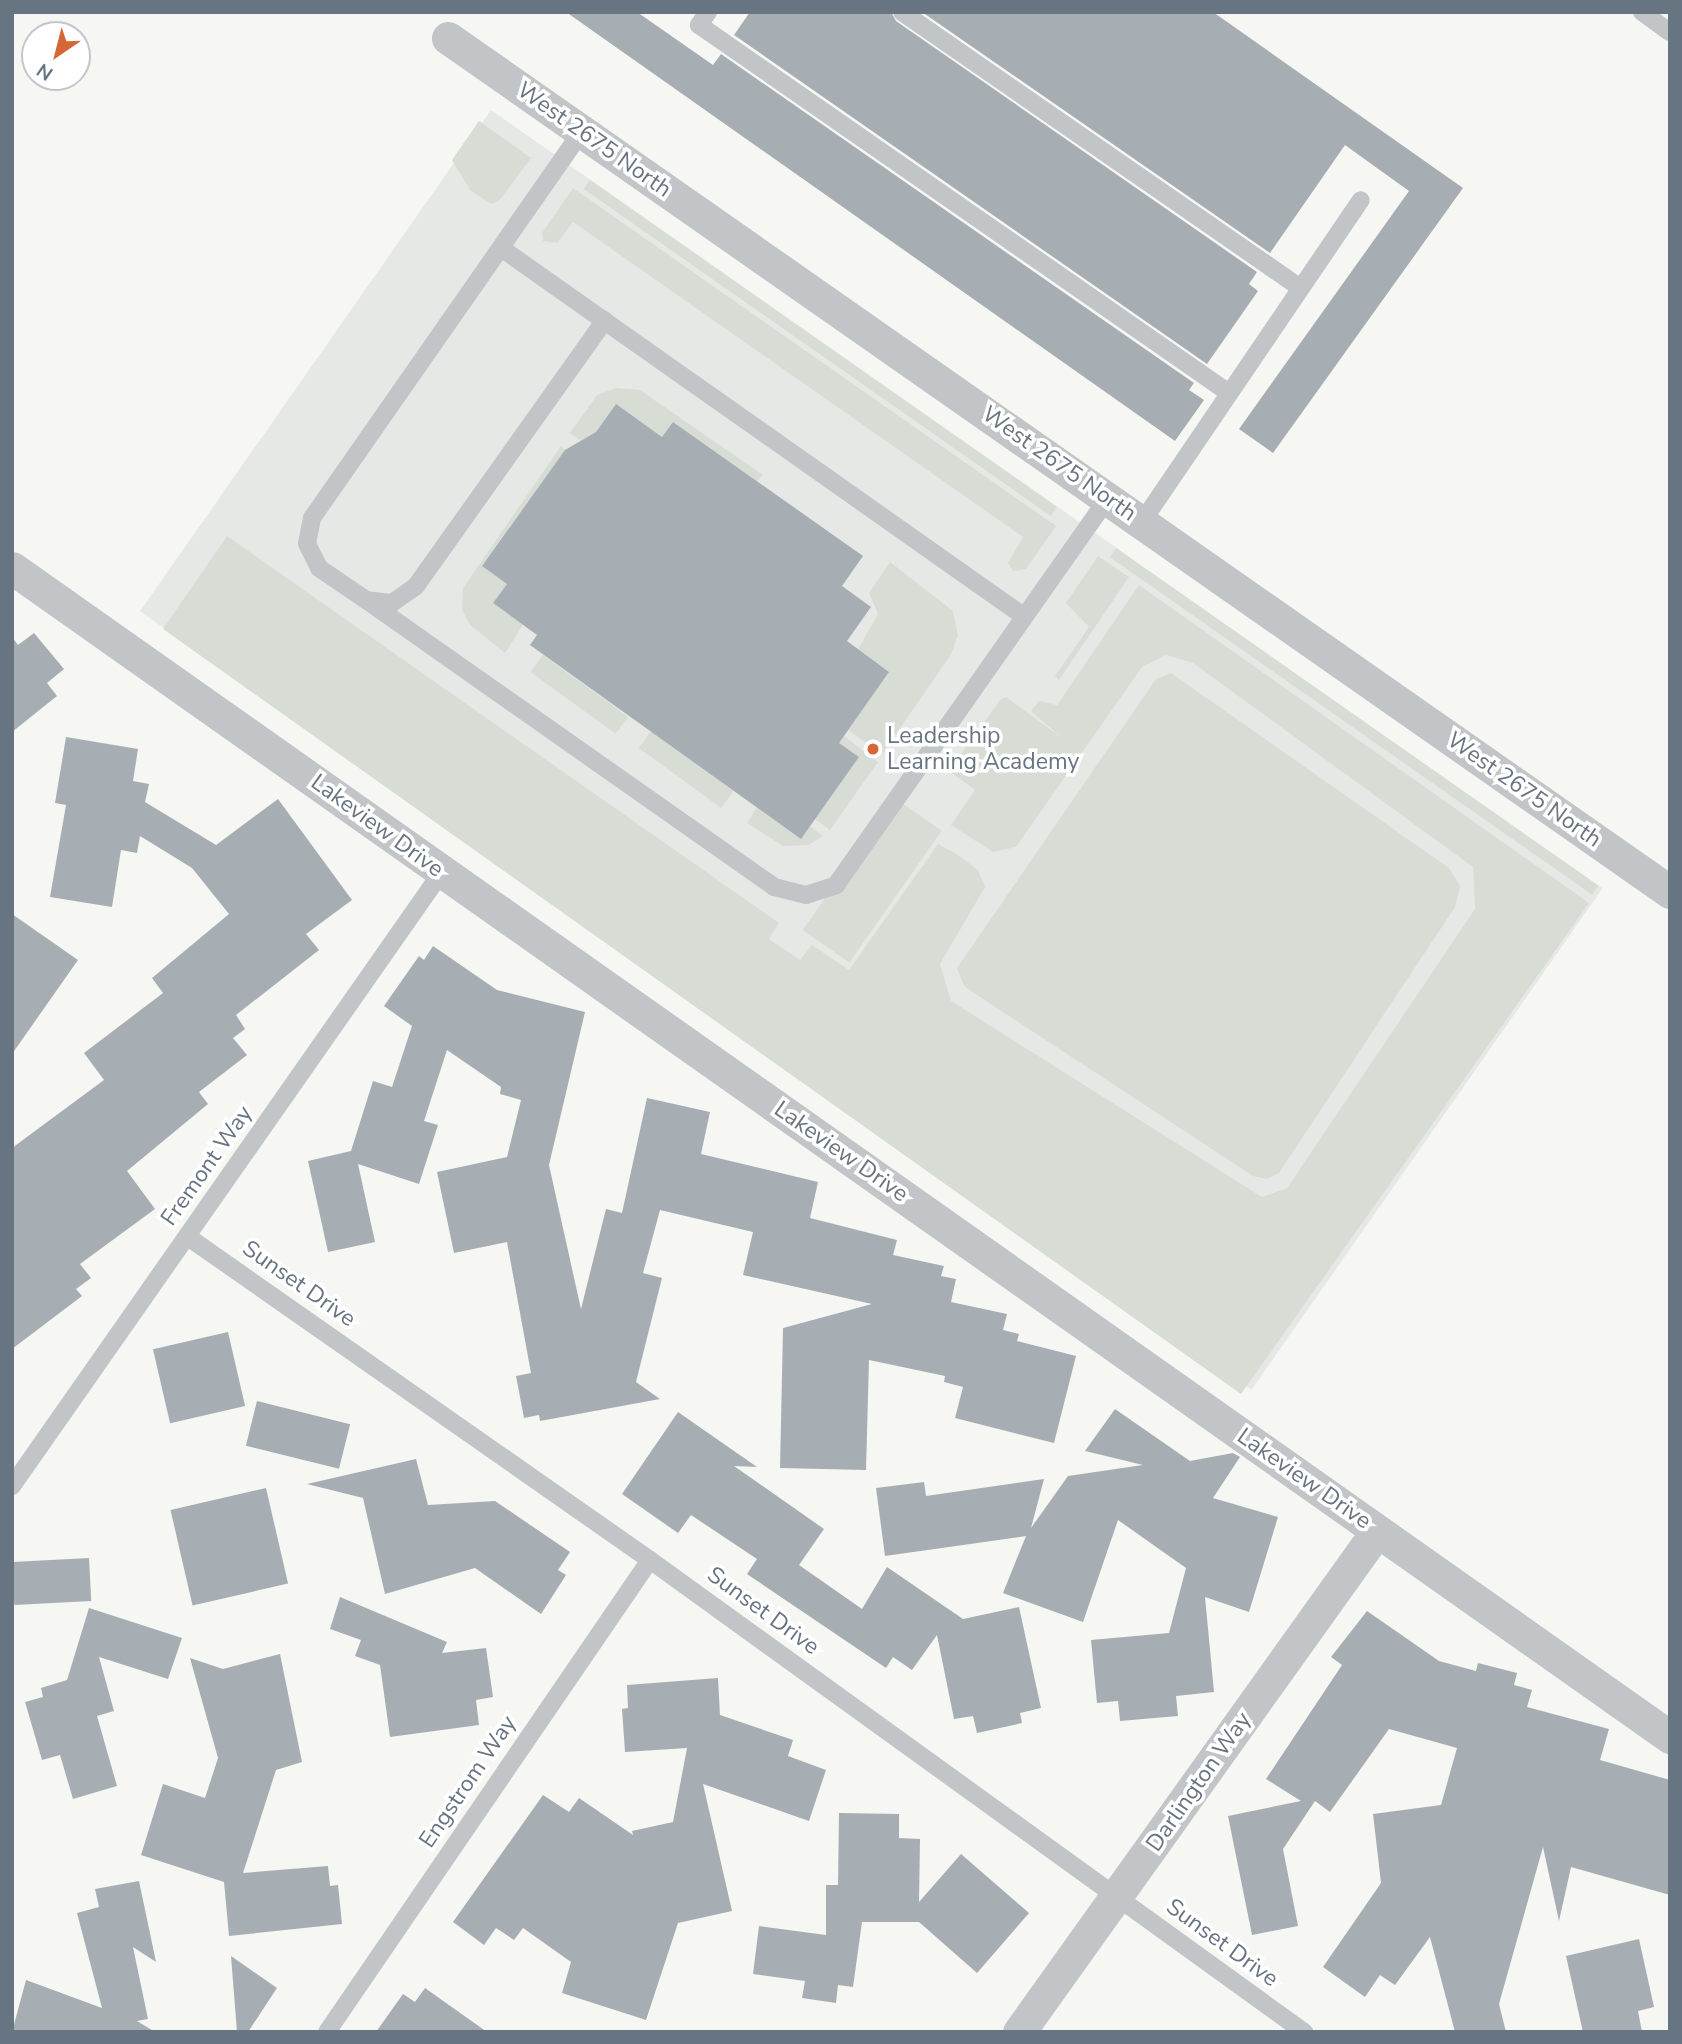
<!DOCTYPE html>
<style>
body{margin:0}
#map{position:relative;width:1682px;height:2044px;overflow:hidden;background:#f6f6f3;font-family:"Nunito Sans",sans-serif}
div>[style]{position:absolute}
.built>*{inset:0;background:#e6e8e6;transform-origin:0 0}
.green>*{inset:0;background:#d7ddd4;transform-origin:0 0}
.building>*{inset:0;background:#a7aeb3;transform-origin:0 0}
.lane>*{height:18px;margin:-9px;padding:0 9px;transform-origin:9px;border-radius:9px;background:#c1c5c8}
.street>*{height:33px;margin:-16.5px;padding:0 16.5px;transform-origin:16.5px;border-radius:16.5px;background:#c1c5c8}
.dots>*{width:19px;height:19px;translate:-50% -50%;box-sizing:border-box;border:4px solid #fff;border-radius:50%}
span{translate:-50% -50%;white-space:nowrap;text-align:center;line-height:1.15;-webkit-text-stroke:7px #fff;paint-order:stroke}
.street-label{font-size:23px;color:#677482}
.poi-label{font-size:23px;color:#677482}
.left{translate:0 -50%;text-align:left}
.frame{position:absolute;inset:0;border:14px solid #677482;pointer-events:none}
.north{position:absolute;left:21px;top:21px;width:70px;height:70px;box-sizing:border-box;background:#fff;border:2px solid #c2c7cd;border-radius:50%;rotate:215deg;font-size:19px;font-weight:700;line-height:28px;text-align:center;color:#677482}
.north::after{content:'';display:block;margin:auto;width:24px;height:32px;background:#d66633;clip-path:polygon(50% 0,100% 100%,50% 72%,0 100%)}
</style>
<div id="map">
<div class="built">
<i style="left:491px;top:110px;width:1357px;height:612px;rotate:35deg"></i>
</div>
<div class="green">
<i style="clip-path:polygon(479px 121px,531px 158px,499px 201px,491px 204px,470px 190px,452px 160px)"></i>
<i style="left:590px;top:180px;width:570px;height:11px;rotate:35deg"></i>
<i style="clip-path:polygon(573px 188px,1056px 526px,1026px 569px,1013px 571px,1008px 563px,1023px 537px,573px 222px,557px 243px,543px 241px,542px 233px)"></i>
<i style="clip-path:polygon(616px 388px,640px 390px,763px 475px,756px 482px,673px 422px,662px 437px,615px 405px,596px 432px,581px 441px,570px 433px,597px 395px)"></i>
<i style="clip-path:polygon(561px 446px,565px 450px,482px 565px,507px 584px,493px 603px,523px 625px,505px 653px,470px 625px,462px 610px,463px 588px)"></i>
<i style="clip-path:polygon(227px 536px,779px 923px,769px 939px,800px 960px,812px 945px,849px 970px,938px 844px,955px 853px,978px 870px,985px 887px,940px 964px,951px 1001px,1262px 1197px,1287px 1188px,1475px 909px,1473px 867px,1193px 663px,1166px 655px,1142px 667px,1016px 847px,993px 852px,951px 825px,975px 790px,949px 771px,1000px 700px,1006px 697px,1062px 738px,1031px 711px,1039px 701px,1057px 705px,1139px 585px,1589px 903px,1241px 1394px,163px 629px)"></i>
<i style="left:1116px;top:548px;width:589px;height:11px;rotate:35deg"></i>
<i style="clip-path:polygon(1098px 556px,1129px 577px,1059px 680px,1055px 676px,1089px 627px,1066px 603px)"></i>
<i style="clip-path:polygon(890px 562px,953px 611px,958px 636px,950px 656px,882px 754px,848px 730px,889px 672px,858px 649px,878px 614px,869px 593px)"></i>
<i style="left:543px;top:655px;width:105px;height:21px;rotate:36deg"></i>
<i style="clip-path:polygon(1171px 673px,1449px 868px,1460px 886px,1455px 907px,1279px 1173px,1267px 1179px,1253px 1176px,974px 993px,964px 986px,957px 968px,1156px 679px)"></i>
<i style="left:651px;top:731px;width:102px;height:21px;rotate:36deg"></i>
<i style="clip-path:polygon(844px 736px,878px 762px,830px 830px,815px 819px,859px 757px,839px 743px)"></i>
<i style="left:895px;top:798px;width:57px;height:161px;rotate:35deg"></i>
<i style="clip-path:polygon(757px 807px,810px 826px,823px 836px,809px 845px,783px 846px,747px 823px)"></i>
</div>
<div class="building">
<i style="clip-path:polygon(566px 12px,637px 12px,713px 65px,721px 54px,1194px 383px,1189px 390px,1204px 400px,1175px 441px)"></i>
<i style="clip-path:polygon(750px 12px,891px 12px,896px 21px,1257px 272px,1249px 284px,1258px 291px,1207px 364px,734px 35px)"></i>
<i style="clip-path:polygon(922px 12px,1213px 12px,1463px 188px,1273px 453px,1239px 429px,1409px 191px,1345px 145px,1270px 253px)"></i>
<i style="clip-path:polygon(616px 404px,662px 437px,673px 422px,863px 556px,842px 586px,871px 607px,847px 641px,889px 672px,839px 743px,859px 757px,801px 839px,530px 645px,537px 635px,493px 603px,507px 584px,482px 566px,565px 450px,596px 432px)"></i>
<i style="clip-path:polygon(34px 633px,64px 669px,47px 683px,57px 696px,12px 732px,12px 637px,18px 645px)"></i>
<i style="clip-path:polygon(66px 737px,138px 749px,133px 781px,149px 784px,145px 802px,216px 845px,278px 799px,352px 900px,306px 934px,319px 950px,236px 1015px,245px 1029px,233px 1038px,247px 1055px,199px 1092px,208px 1104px,127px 1171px,155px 1209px,80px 1264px,91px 1278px,76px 1289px,82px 1296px,12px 1349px,12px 1148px,104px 1080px,84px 1053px,163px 993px,152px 978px,229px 914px,192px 868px,140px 836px,137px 853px,121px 850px,112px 907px,50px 897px,66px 805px,55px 803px)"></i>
<i style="clip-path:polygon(12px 914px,78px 960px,12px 1054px)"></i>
<i style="clip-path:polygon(433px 946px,497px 990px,585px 1012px,549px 1165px,581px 1309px,606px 1209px,622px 1213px,647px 1098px,710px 1112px,701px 1154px,818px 1182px,810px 1218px,897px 1240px,893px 1255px,944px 1266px,941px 1276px,956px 1279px,951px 1302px,1007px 1314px,1003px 1330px,1019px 1334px,1017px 1341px,1076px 1356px,1054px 1443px,955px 1418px,963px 1387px,944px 1382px,945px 1376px,869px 1360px,866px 1470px,780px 1468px,783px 1328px,872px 1304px,743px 1275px,753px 1232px,660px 1210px,643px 1273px,662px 1278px,636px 1382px,660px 1399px,540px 1421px,539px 1415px,524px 1418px,516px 1376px,531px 1373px,507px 1242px,454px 1253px,437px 1172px,507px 1157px,521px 1100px,500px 1094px,501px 1087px,447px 1050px,424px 1121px,438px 1125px,419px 1184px,358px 1164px,375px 1242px,328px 1252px,308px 1161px,351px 1151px,373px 1081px,392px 1087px,412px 1026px,384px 1006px,419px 956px,424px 960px)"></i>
<i style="left:228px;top:1332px;width:76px;height:77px;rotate:77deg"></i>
<i style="left:257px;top:1401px;width:96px;height:46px;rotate:14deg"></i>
<i style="clip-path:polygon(1115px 1409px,1190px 1461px,1233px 1453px,1240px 1457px,1213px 1498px,1278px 1517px,1249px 1612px,1205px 1597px,1214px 1692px,1176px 1696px,1178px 1716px,1120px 1721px,1118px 1701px,1097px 1703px,1091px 1640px,1169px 1633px,1186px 1568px,1118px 1520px,1083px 1622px,1003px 1593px,1026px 1536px,885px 1556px,876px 1488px,924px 1482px,926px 1496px,1044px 1479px,1031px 1528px,1068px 1476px,1143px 1465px,1085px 1451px)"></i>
<i style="clip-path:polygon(678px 1412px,757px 1467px,734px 1466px,824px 1529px,799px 1565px,862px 1609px,887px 1567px,963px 1619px,1019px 1607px,1041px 1708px,1020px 1713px,1022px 1723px,977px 1733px,973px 1716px,954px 1719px,937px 1635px,912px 1670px,893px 1657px,886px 1668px,747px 1574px,757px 1559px,691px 1515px,678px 1533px,622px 1494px)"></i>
<i style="clip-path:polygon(416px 1459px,428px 1505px,495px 1501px,570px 1552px,558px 1570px,566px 1575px,541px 1614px,475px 1568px,385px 1594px,363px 1498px,307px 1484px)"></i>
<i style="left:266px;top:1488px;width:98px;height:98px;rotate:77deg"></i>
<i style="left:89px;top:1558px;width:43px;height:77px;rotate:87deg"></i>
<i style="clip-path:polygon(340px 1597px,447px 1642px,442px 1653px,486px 1648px,493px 1697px,476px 1700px,479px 1725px,390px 1737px,380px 1665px,355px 1656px,361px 1640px,330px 1629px)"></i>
<i style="clip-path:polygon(89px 1608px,182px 1638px,168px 1679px,99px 1657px,114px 1711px,97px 1716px,117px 1786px,73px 1799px,60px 1755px,42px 1760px,25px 1702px,43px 1697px,41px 1688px,67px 1680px)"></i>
<i style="clip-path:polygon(1367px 1611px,1439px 1661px,1476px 1671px,1478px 1663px,1517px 1673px,1514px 1685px,1532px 1690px,1527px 1707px,1609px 1729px,1600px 1760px,1670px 1780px,1670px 1895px,1571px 1867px,1559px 1921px,1543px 1847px,1499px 2004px,1506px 2032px,1455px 2032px,1430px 1937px,1395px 1985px,1380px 1975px,1365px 1997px,1323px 1967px,1381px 1883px,1373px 1814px,1441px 1805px,1457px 1748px,1389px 1729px,1330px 1812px,1315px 1801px,1283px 1849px,1298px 1926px,1252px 1935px,1228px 1816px,1301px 1801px,1266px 1779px,1342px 1665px,1331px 1657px)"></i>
<i style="clip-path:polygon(280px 1654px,302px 1762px,276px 1770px,243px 1873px,328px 1866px,330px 1886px,338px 1885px,342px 1924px,229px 1936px,224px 1882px,141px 1855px,163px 1784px,205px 1798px,218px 1758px,190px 1658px,223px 1669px)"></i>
<i style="clip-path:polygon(718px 1678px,720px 1715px,793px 1740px,788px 1756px,826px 1770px,809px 1821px,703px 1784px,732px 1911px,678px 1923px,646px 2020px,562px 1993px,571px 1962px,523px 1928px,514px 1940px,496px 1928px,484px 1945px,453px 1922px,543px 1795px,569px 1812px,579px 1798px,633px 1835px,632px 1831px,673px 1822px,687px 1748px,625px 1752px,622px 1709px,628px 1708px,627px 1685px)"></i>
<i style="clip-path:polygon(839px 1813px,899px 1814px,899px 1838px,920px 1839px,919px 1902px,961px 1854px,1029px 1913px,977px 1973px,919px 1922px,862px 1922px,853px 1987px,838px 1985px,836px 2003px,802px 1998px,805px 1981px,753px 1974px,759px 1926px,826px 1935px,826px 1885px,838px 1885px)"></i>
<i style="clip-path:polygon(139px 1881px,156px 1962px,133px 1947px,148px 2019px,137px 2021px,155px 2032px,12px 2032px,26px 1980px,102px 2008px,77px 1913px,99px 1907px,95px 1889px)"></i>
<i style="clip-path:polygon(1639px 1939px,1654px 2007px,1638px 2011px,1642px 2032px,1583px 2032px,1566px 1956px)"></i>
<i style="clip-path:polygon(231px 1956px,277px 1988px,248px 2032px,237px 2032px)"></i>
<i style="clip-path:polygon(425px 1988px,487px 2032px,376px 2032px,403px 1994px,415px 2002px)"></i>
</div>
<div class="lane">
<i style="left:708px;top:12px;width:16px;rotate:125deg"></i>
<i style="left:699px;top:25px;width:645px;rotate:34.77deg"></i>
<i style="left:902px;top:12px;width:484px;rotate:34.7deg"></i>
<i style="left:1642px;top:12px;width:34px;rotate:36deg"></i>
<i style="left:582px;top:131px;width:472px;rotate:124.9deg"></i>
<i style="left:312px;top:518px;width:26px;rotate:101deg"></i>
<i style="left:307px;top:544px;width:27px;rotate:63deg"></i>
<i style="left:319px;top:568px;width:57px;rotate:34.2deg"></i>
<i style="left:366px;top:600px;width:26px;rotate:7deg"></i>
<i style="left:392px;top:603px;width:29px;rotate:-35deg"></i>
<i style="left:416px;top:586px;width:326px;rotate:-54.6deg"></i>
<i style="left:501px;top:248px;width:637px;rotate:35.16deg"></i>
<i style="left:1142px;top:522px;width:389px;rotate:-55.8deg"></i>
<i style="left:366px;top:600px;width:499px;rotate:35.1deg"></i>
<i style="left:774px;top:887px;width:33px;rotate:14deg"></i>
<i style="left:806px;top:895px;width:32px;rotate:-18deg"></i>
<i style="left:836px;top:885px;width:473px;rotate:-54.9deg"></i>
<i style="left:188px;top:1237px;width:564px;rotate:34.96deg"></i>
<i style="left:650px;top:1560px;width:807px;rotate:35.82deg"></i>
<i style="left:12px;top:1486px;width:748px;rotate:-55.01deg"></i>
<i style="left:327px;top:2032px;width:572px;rotate:-55.62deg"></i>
</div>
<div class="street">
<i style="left:448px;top:38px;width:1491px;rotate:34.95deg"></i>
<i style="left:12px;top:568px;width:2029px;rotate:35.19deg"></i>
<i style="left:1019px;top:2032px;width:616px;rotate:-54.45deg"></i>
</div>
<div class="dots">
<i style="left:873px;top:749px;background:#d66633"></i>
</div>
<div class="street-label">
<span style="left:594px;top:140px;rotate:35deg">West 2675 North</span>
<span style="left:1059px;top:464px;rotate:35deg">West 2675 North</span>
<span style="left:1524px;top:790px;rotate:35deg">West 2675 North</span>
<span style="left:377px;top:826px;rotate:36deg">Lakeview Drive</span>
<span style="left:841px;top:1152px;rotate:35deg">Lakeview Drive</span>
<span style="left:207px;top:1166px;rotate:-55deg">Fremont Way</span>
<span style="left:299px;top:1284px;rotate:35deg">Sunset Drive</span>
<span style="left:1304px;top:1479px;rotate:35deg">Lakeview Drive</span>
<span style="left:763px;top:1611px;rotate:36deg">Sunset Drive</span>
<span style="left:468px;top:1782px;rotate:-56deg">Engstrom Way</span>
<span style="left:1199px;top:1782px;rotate:-55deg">Darlington Way</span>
<span style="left:1222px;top:1943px;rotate:36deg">Sunset Drive</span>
</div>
<div class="poi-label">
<span class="left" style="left:887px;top:749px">Leadership<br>Learning Academy</span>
</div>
<div class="frame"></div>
<div class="north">N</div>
</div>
